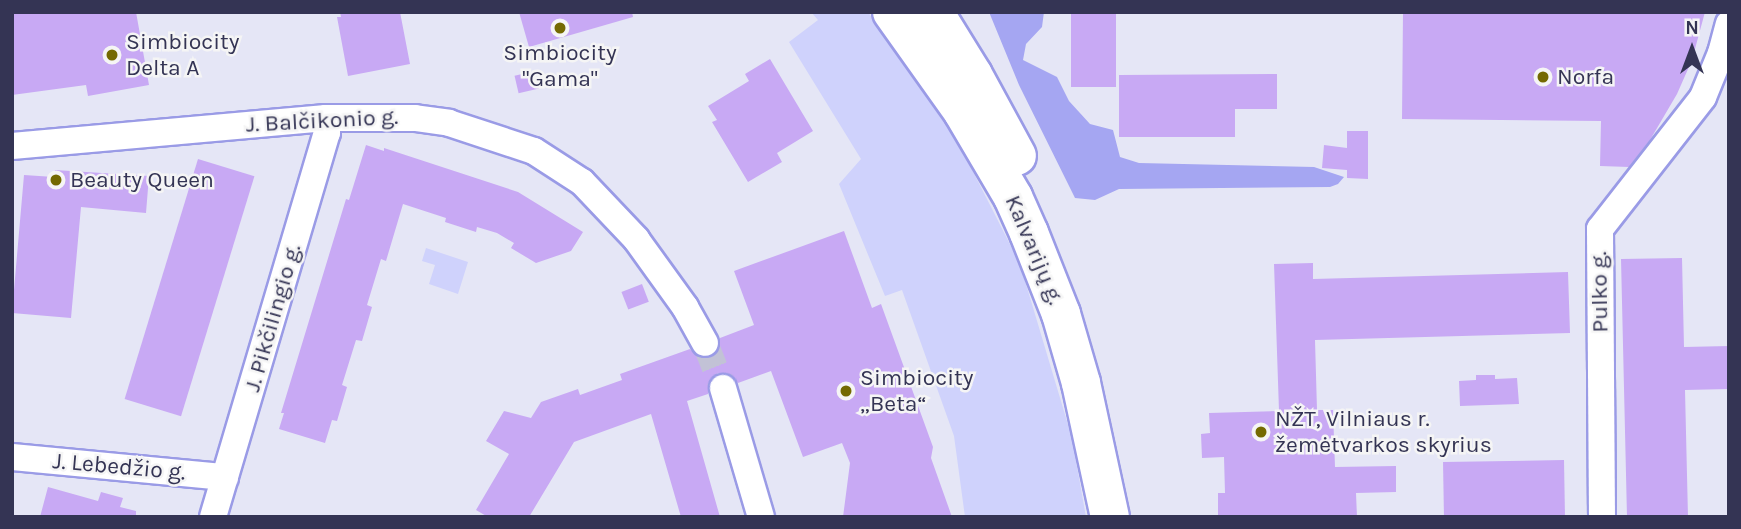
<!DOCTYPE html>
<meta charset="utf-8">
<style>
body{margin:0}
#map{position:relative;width:1741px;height:529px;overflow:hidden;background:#e5e6f6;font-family:Karla,sans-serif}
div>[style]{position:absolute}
.green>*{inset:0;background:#cfd2fc}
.forest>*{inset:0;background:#a5a6f2}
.building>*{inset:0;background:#c8a9f4;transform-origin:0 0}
.minor-tunnel>*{height:26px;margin-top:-13px;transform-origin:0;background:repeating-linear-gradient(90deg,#c2c2d6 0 26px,transparent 0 39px)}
.roads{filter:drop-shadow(2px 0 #9a9be6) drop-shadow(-2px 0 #9a9be6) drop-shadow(0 2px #9a9be6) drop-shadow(0 -2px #9a9be6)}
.minor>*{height:26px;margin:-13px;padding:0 13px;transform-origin:13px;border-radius:13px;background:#fff}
.primary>*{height:38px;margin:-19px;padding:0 19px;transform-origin:19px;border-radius:19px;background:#fff}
.dots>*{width:19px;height:19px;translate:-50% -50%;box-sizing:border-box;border:4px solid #f5f5f5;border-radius:50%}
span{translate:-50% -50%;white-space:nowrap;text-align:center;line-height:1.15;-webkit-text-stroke:5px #f5f5f5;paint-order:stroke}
.poi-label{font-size:23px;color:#343454}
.left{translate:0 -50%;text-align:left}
.street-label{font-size:23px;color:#343454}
.frame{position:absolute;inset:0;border:14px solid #343454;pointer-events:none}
.north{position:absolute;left:1657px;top:14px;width:70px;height:70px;-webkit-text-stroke:5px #f5f5f5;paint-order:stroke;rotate:0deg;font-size:19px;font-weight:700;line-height:28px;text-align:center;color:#343454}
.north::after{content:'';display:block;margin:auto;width:24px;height:32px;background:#343454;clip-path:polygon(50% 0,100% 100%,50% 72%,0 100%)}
</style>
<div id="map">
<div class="green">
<i style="clip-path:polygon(811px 12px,868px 12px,959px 144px,1020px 264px,1072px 438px,1086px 517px,965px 517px,954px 436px,902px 290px,885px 296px,839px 184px,861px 159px,789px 42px,818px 20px)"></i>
<i style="clip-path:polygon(426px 248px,468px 262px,458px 294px,429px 284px,435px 265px,422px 261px)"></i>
</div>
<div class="forest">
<i style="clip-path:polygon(989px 12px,1044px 12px,1042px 27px,1026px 44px,1023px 60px,1057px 77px,1069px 101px,1090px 124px,1113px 130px,1120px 157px,1139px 163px,1314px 167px,1344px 177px,1338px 184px,1330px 187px,1119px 189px,1095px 200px,1075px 198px,1019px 85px)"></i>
</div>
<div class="building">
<i style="clip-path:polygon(12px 12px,136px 12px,149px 85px,88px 96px,86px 85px,12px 95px)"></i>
<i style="clip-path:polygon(340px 12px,400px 12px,410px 64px,348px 76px,337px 17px,341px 17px)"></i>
<i style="clip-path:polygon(519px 12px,632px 12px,633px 17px,529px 47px)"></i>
<i style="left:1071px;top:12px;width:45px;height:75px"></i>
<i style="clip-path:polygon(1403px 12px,1705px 12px,1692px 60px,1677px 94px,1650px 140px,1629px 167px,1600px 166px,1601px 121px,1402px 119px)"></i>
<i style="clip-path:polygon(770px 59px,813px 131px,777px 153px,782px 162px,748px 182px,712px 122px,717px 120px,708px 106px,749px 81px,745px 74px)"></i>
<i style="left:535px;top:71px;width:18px;height:21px;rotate:77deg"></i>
<i style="clip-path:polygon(1277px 74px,1277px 109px,1235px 109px,1235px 137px,1119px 137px,1119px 75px)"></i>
<i style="clip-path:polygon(1347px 131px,1368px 131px,1368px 179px,1347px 178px,1347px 170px,1322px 168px,1324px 145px,1347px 148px)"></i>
<i style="clip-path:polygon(366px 145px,384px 151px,384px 148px,518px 192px,583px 232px,571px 251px,536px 263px,511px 248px,514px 243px,497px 233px,477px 227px,476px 232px,445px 222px,446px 218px,403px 204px,386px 261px,381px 259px,367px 305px,372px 307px,362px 341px,356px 340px,342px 385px,347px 387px,337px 421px,332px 420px,325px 443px,279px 429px,284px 413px,281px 413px,346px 199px,349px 200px)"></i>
<i style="left:198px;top:159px;width:59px;height:251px;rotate:17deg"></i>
<i style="clip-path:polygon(55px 170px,149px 176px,146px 213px,81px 207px,71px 318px,12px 313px,24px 175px,54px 177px)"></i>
<i style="clip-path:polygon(844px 231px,872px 308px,881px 304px,933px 447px,931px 458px,952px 517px,843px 517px,850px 463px,842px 443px,803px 457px,771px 371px,738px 383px,727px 373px,718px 373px,708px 384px,708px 394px,687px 401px,720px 517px,681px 517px,651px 414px,574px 442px,529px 517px,488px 517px,476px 510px,509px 454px,486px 441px,504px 411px,531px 418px,541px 402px,578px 389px,580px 395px,622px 380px,620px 374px,690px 349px,698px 357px,712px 357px,719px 350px,720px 338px,754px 325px,734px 271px)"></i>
<i style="clip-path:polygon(1682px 258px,1684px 347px,1729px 346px,1729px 389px,1685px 390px,1688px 517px,1627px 517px,1621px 259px)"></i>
<i style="clip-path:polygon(1313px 263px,1313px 279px,1568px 272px,1570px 333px,1315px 340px,1317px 410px,1333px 410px,1335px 467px,1396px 466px,1396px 492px,1356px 493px,1357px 517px,1218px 517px,1218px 493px,1225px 493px,1224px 457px,1202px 458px,1201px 434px,1210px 433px,1209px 413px,1279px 411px,1274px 264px)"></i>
<i style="left:642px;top:284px;width:19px;height:22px;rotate:69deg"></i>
<i style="clip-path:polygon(1476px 375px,1495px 375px,1495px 379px,1517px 378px,1519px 404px,1460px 406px,1459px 381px,1476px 380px)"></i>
<i style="left:1564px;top:460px;width:57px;height:121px;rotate:89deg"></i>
<i style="clip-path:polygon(48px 487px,98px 501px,101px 492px,123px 498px,120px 507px,136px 511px,136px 517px,40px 517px)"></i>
</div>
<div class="minor-tunnel">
<i style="left:705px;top:343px;width:48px;rotate:68.2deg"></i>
</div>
<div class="roads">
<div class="minor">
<i style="left:12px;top:146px;width:315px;rotate:-5.1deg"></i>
<i style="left:326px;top:118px;width:89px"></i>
<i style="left:415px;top:118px;width:34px;rotate:8deg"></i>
<i style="left:449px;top:123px;width:89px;rotate:18.2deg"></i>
<i style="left:534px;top:151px;width:57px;rotate:32.9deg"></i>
<i style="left:582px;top:182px;width:79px;rotate:46.5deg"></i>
<i style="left:636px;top:239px;width:84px;rotate:54.2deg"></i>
<i style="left:685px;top:307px;width:41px;rotate:60.9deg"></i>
<i style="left:723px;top:388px;width:134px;rotate:73.6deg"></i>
<i style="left:12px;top:457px;width:214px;rotate:5.4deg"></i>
<i style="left:213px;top:517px;width:401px;rotate:-73.5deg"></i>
<i style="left:327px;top:133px;width:15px;rotate:-94deg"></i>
<i style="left:1602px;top:517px;width:288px;rotate:-90.4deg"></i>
<i style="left:1600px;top:229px;width:167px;rotate:-52deg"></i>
<i style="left:1703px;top:97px;width:48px;rotate:-67.8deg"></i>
<i style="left:1721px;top:53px;width:30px;rotate:-75deg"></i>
</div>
<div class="primary">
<i style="left:892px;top:12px;width:123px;rotate:54.6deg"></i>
<i style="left:963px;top:112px;width:99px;rotate:59.5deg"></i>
<i style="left:1013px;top:197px;width:39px;rotate:66deg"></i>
<i style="left:1029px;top:233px;width:87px;rotate:68.4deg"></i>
<i style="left:1061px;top:314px;width:72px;rotate:73.8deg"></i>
<i style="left:1081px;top:383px;width:137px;rotate:77.8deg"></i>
<i style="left:934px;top:12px;width:74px;rotate:58.2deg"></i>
<i style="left:973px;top:75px;width:92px;rotate:61.5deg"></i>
</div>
</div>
<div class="dots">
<i style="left:560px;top:28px;background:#746901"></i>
<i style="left:112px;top:55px;background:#746901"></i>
<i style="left:1543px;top:77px;background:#746901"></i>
<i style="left:56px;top:180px;background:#746901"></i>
<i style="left:846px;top:391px;background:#746901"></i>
<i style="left:1261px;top:432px;background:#746901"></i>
</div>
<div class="poi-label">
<span class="left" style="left:126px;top:55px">Simbiocity<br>Delta A</span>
<span style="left:560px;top:66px">Simbiocity<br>"Gama"</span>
<span class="left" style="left:1557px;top:77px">Norfa</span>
<span class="left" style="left:70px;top:180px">Beauty Queen</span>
<span class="left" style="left:860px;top:391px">Simbiocity<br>„Beta“</span>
<span class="left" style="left:1275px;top:432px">NŽT, Vilniaus r.<br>žemėtvarkos skyrius</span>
</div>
<div class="street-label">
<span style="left:322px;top:121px;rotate:-3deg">J. Balčikonio g.</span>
<span style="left:1034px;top:250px;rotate:67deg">Kalvarijų g.</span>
<span style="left:1600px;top:292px;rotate:-91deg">Pulko g.</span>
<span style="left:273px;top:318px;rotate:-74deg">J. Pikčilingio g.</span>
<span style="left:119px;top:467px;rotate:5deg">J. Lebedžio g.</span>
</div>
<div class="frame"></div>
<div class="north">N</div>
</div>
